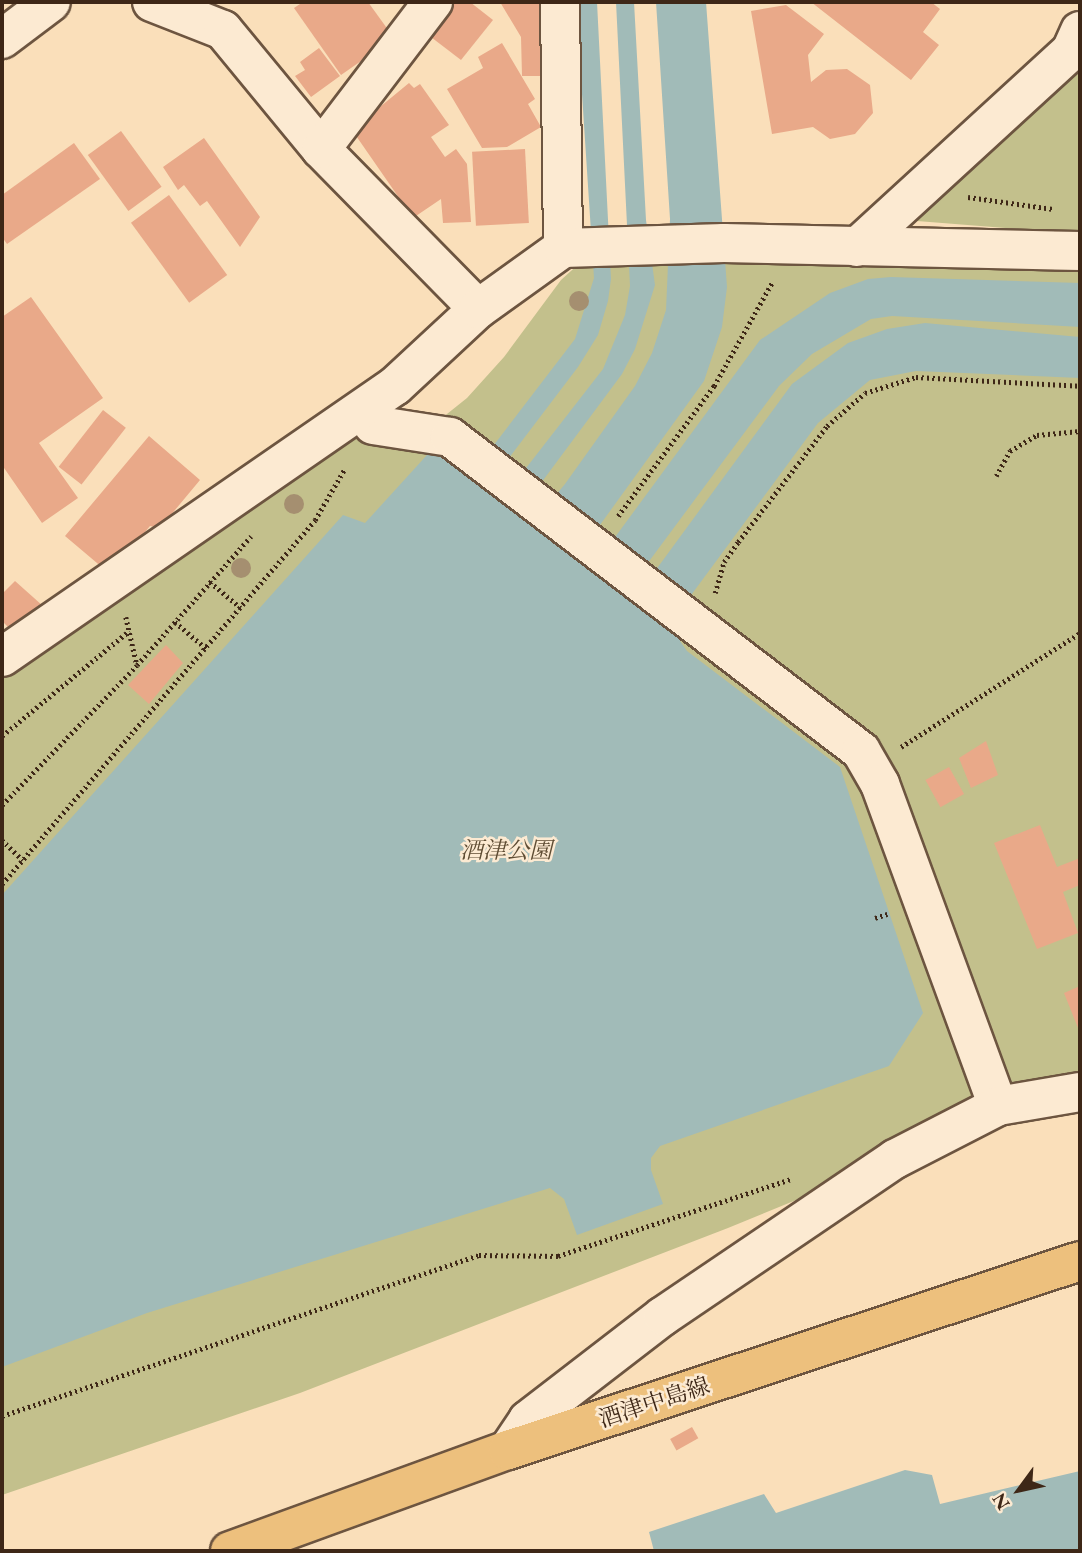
<!DOCTYPE html>
<meta charset="utf-8">
<style>
body{margin:0}
#map{position:relative;width:1082px;height:1553px;overflow:hidden;background:#fadfba;font-family:"EB Garamond","Noto Serif JP",serif}
div>[style]{position:absolute}
.green>*{inset:0;background:#c3c08c}
.water>*{inset:0;background:#a1bbb8}
.building>*{inset:0;background:#e9a989;transform-origin:0 0}
.path>*{height:4.5px;margin-top:-2.25px;transform-origin:0;background:repeating-linear-gradient(90deg,#3e2717 0 2px,transparent 0 5.5px)}
.roads{filter:drop-shadow(2px 0 #6d5540) drop-shadow(-2px 0 #6d5540) drop-shadow(0 2px #6d5540) drop-shadow(0 -2px #6d5540)}
.minor>*{height:38px;margin:-19px;padding:0 19px;transform-origin:19px;border-radius:19px;background:#fcead2}
.major>*{height:38px;margin:-19px;padding:0 19px;transform-origin:19px;border-radius:19px;background:#edc07d}
.trees>*{width:20px;height:20px;margin:-10px;border-radius:50%;background:#a58f70}
span{translate:-50% -50%;white-space:nowrap;text-align:center;line-height:1.15;-webkit-text-stroke:5px #fcead2;paint-order:stroke}
.park-label{font-size:23px;color:#5f4d34;font-style:italic}
.street-label{font-size:23px;color:#3e2717}
.frame{position:absolute;inset:0;border:4px solid #3e2717;pointer-events:none}
.north{position:absolute;left:984px;top:1455px;width:70px;height:70px;-webkit-text-stroke:5px #fcead2;paint-order:stroke;rotate:237deg;font-size:19px;font-weight:700;line-height:28px;text-align:center;color:#3e2717}
.north::after{content:'';display:block;margin:auto;width:24px;height:32px;background:#3e2717;clip-path:polygon(50% 0,100% 100%,50% 72%,0 100%)}
</style>
<div id="map">
<div class="green">
<i style="clip-path:polygon(1080px 65px,1080px 234px,917px 221px,918px 209px)"></i>
<i style="clip-path:polygon(582px 261px,1080px 267px,1080px 1084px,728px 1228px,300px 1393px,2px 1495px,2px 676px,369px 419px,437px 422px,467px 398px,504px 357px,561px 280px)"></i>
</div>
<div class="water">
<i style="clip-path:polygon(576px 2px,597px 2px,611px 279px,608px 301px,598px 335px,578px 367px,490px 483px,505px 495px,603px 369px,625px 315px,630px 286px,616px 2px,634px 2px,646px 220px,655px 285px,635px 349px,622px 374px,521px 510px,535px 520px,565px 484px,635px 386px,652px 353px,666px 310px,670px 219px,656px 2px,706px 2px,727px 287px,722px 327px,704px 381px,579px 554px,610px 544px,760px 340px,830px 293px,868px 279px,891px 277px,1080px 283px,1080px 327px,892px 316px,871px 319px,812px 354px,779px 386px,627px 591px,636px 597px,792px 384px,848px 343px,887px 329px,925px 323px,1080px 337px,1080px 378px,916px 371px,870px 380px,818px 423px,686px 602px,680px 641px,687px 651px,840px 767px,923px 1013px,889px 1066px,660px 1146px,651px 1158px,651px 1170px,663px 1204px,577px 1235px,564px 1199px,550px 1188px,147px 1313px,2px 1367px,2px 895px,343px 515px,365px 523px,437px 444px,474px 471px,575px 339px,594px 278px)"></i>
<i style="clip-path:polygon(905px 1470px,932px 1475px,940px 1504px,1080px 1471px,1080px 1551px,654px 1551px,649px 1532px,764px 1494px,776px 1513px)"></i>
</div>
<div class="building">
<i style="clip-path:polygon(303px 2px,368px 2px,394px 38px,341px 75px,294px 8px)"></i>
<i style="clip-path:polygon(453px 2px,470px 2px,493px 20px,461px 60px,427px 34px)"></i>
<i style="clip-path:polygon(500px 2px,538px 2px,547px 17px,548px 76px,522px 76px,521px 37px)"></i>
<i style="clip-path:polygon(811px 2px,931px 2px,940px 9px,923px 32px,939px 45px,911px 80px)"></i>
<i style="clip-path:polygon(786px 5px,824px 34px,808px 55px,811px 82px,826px 70px,847px 69px,870px 85px,873px 113px,855px 134px,830px 139px,813px 127px,772px 134px,751px 11px)"></i>
<i style="clip-path:polygon(502px 43px,535px 99px,528px 104px,541px 127px,507px 147px,482px 148px,447px 89px,483px 68px,478px 57px)"></i>
<i style="clip-path:polygon(319px 48px,340px 76px,311px 97px,295px 76px,305px 70px,300px 62px)"></i>
<i style="clip-path:polygon(409px 83px,414px 88px,420px 84px,449px 125px,431px 137px,445px 157px,456px 149px,467px 164px,471px 222px,443px 223px,441px 199px,413px 218px,352px 130px)"></i>
<i style="left:121px;top:131px;width:69px;height:41px;rotate:54deg"></i>
<i style="clip-path:polygon(204px 138px,260px 217px,240px 247px,207px 201px,200px 206px,184px 185px,178px 190px,163px 167px)"></i>
<i style="clip-path:polygon(74px 143px,100px 179px,7px 244px,2px 237px,2px 195px)"></i>
<i style="left:525px;top:149px;width:74px;height:53px;rotate:87deg"></i>
<i style="left:169px;top:195px;width:99px;height:47px;rotate:54deg"></i>
<i style="clip-path:polygon(31px 297px,103px 398px,39px 443px,78px 498px,42px 523px,2px 465px,2px 317px)"></i>
<i style="left:103px;top:410px;width:29px;height:72px;rotate:38deg"></i>
<i style="clip-path:polygon(149px 436px,200px 480px,160px 528px,150px 526px,110px 574px,65px 536px)"></i>
<i style="clip-path:polygon(15px 581px,43px 606px,16px 635px,2px 621px,2px 594px)"></i>
<i style="clip-path:polygon(166px 645px,183px 663px,149px 704px,128px 685px)"></i>
<i style="clip-path:polygon(986px 741px,998px 775px,971px 788px,959px 758px)"></i>
<i style="left:949px;top:767px;width:31px;height:27px;rotate:61deg"></i>
<i style="clip-path:polygon(1040px 825px,1057px 867px,1080px 858px,1080px 885px,1063px 892px,1078px 933px,1037px 949px,994px 843px)"></i>
<i style="clip-path:polygon(1080px 986px,1080px 1033px,1064px 993px)"></i>
<i style="left:692px;top:1427px;width:13px;height:25px;rotate:61deg"></i>
</div>
<div class="path">
<i style="left:968px;top:197px;width:86px;rotate:8deg"></i>
<i style="left:996px;top:476px;width:29px;rotate:-61deg"></i>
<i style="left:1010px;top:451px;width:31px;rotate:-31deg"></i>
<i style="left:1037px;top:435px;width:43px;rotate:-5.3deg"></i>
<i style="left:618px;top:516px;width:162px;rotate:-53.6deg"></i>
<i style="left:714px;top:386px;width:120px;rotate:-60.7deg"></i>
<i style="left:210px;top:582px;width:40px;rotate:40deg"></i>
<i style="left:715px;top:593px;width:32px;rotate:-74deg"></i>
<i style="left:724px;top:562px;width:24px;rotate:-55deg"></i>
<i style="left:738px;top:542px;width:146px;rotate:-52.5deg"></i>
<i style="left:827px;top:426px;width:50px;rotate:-41deg"></i>
<i style="left:865px;top:393px;width:53px;rotate:-17.4deg"></i>
<i style="left:916px;top:377px;width:164px;rotate:3.1deg"></i>
<i style="left:126px;top:617px;width:49px;rotate:77.1deg"></i>
<i style="left:175px;top:622px;width:42px;rotate:40.2deg"></i>
<i style="left:2px;top:736px;width:165px;rotate:-39.6deg"></i>
<i style="left:901px;top:747px;width:212px;rotate:-32.5deg"></i>
<i style="left:2px;top:805px;width:194px;rotate:-46deg"></i>
<i style="left:137px;top:665px;width:172px;rotate:-48.5deg"></i>
<i style="left:2px;top:840px;width:29px;rotate:44deg"></i>
<i style="left:2px;top:884px;width:480px;rotate:-49.3deg"></i>
<i style="left:315px;top:520px;width:58px;rotate:-59.9deg"></i>
<i style="left:875px;top:918px;width:13px;rotate:-18deg"></i>
<i style="left:2px;top:1416px;width:503px;rotate:-18.65deg"></i>
<i style="left:479px;top:1255px;width:79px;rotate:0.7deg"></i>
<i style="left:558px;top:1256px;width:245px;rotate:-18.3deg"></i>
</div>
<div class="roads">
<div class="minor">
<i style="left:152px;top:2px;width:76px;rotate:21.5deg"></i>
<i style="left:223px;top:30px;width:154px;rotate:50.5deg"></i>
<i style="left:321px;top:149px;width:224px;rotate:45.5deg"></i>
<i style="left:560px;top:2px;width:246px;rotate:89.3deg"></i>
<i style="left:2px;top:39px;width:61px;rotate:-37.1deg"></i>
<i style="left:321px;top:149px;width:185px;rotate:-52.7deg"></i>
<i style="left:857px;top:247px;width:290px;rotate:-42.5deg"></i>
<i style="left:1071px;top:51px;width:22px;rotate:-66deg"></i>
<i style="left:373px;top:425px;width:78px;rotate:8.9deg"></i>
<i style="left:450px;top:437px;width:517px;rotate:37.38deg"></i>
<i style="left:861px;top:751px;width:38px;rotate:60deg"></i>
<i style="left:880px;top:784px;width:343px;rotate:69.9deg"></i>
<i style="left:2px;top:657px;width:477px;rotate:-34.6deg"></i>
<i style="left:395px;top:386px;width:113px;rotate:-42.9deg"></i>
<i style="left:478px;top:309px;width:105px;rotate:-35.7deg"></i>
<i style="left:563px;top:248px;width:161px;rotate:-1.8deg"></i>
<i style="left:724px;top:243px;width:356px;rotate:1.3deg"></i>
<i style="left:508px;top:1450px;width:36px;rotate:-56deg"></i>
<i style="left:528px;top:1420px;width:170px;rotate:-37.6deg"></i>
<i style="left:663px;top:1316px;width:280px;rotate:-34.1deg"></i>
<i style="left:895px;top:1159px;width:116px;rotate:-27.2deg"></i>
<i style="left:998px;top:1106px;width:83px;rotate:-9.7deg"></i>
</div>
<div class="major">
<i style="left:230px;top:1551px;width:296px;rotate:-20deg"></i>
<i style="left:508px;top:1450px;width:602px;rotate:-18.28deg"></i>
</div>
</div>
<div class="trees">
<i style="left:579px;top:301px"></i>
<i style="left:294px;top:504px"></i>
<i style="left:241px;top:568px"></i>
</div>
<div class="park-label">
<span style="left:506px;top:850px">酒津公園</span>
</div>
<div class="street-label">
<span style="left:654px;top:1402px;rotate:-18deg">酒津中島線</span>
</div>
<div class="frame"></div>
<div class="north">N</div>
</div>
